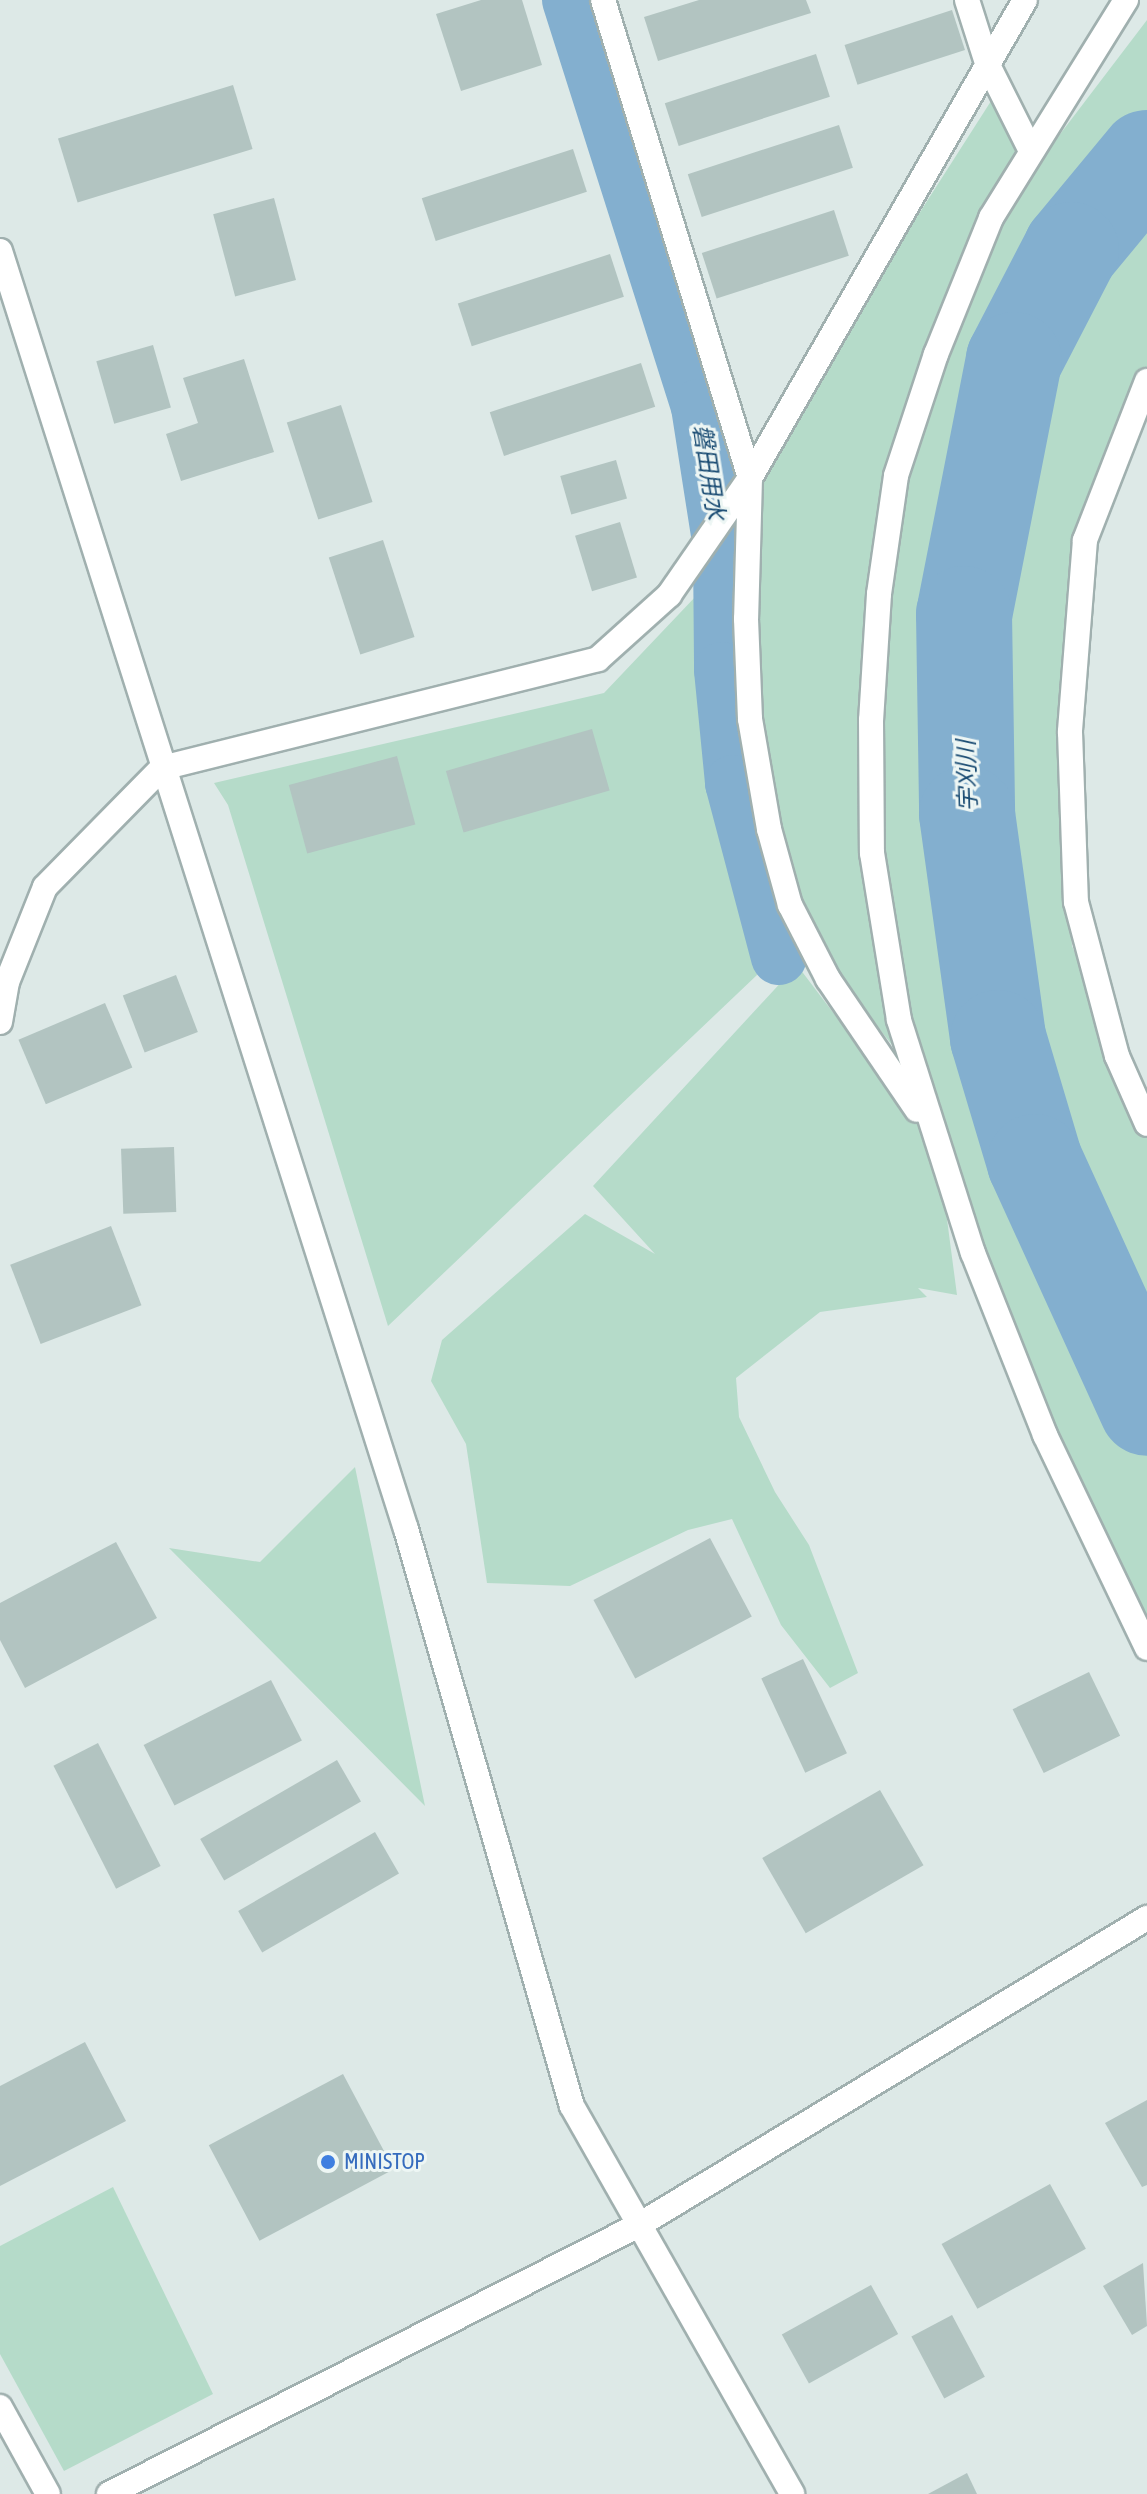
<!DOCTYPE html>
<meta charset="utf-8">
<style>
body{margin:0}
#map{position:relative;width:1147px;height:2494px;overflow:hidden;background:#dde9e7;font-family:"Asap Condensed","Noto Sans JP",sans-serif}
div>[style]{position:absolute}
.green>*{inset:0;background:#b5dbc9}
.canal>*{height:56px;margin:-28px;padding:0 28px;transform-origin:28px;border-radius:28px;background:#83afcf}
.river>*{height:96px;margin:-48px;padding:0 48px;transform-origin:48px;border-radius:48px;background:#83afcf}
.building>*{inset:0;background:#b2c4c1;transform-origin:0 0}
.roads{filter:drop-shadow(2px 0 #a0b0af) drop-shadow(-2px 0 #a0b0af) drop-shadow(0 2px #a0b0af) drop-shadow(0 -2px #a0b0af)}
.minor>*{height:24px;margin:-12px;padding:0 12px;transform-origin:12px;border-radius:12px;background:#fff}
.dots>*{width:22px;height:22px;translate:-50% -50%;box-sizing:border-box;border:4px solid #edf6f4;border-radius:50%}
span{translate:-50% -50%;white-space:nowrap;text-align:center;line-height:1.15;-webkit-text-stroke:6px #edf6f4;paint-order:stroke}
.shop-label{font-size:22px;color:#366cbe}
.left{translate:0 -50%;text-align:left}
.water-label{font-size:24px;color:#1a4c73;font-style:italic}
</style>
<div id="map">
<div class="green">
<i style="clip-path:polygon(1147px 20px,1147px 385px,1122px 441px,1060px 683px,1072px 946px,1147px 1122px,1147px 1639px,1068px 1482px,922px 1100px,872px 761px,872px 853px,914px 1073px,805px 934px,749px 703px,750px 478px,1000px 87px,1031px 151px,990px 226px)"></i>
<i style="clip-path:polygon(697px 595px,723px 791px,757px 975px,388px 1326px,228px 805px,214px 783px,604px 693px)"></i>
<i style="clip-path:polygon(797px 965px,938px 1151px,957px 1295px,918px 1288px,927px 1297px,820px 1312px,736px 1378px,739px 1417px,775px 1492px,809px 1545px,858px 1673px,830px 1688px,781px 1625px,732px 1519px,688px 1530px,570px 1586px,487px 1583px,466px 1444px,431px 1381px,442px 1340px,585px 1214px,655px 1254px,593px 1186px)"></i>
<i style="clip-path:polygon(355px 1467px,425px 1806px,169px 1548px,260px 1562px)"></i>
<i style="clip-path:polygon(113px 2187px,213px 2394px,64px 2471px,0 2354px,0 2246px)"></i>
</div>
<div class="canal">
<i style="left:570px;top:0;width:427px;rotate:72.4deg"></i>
<i style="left:699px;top:407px;width:143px;rotate:81.1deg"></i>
<i style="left:721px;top:548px;width:122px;rotate:89.5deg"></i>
<i style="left:722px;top:670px;width:114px;rotate:84.4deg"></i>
<i style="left:733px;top:783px;width:180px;rotate:75.2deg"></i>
</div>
<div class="river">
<i style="left:1147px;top:158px;width:119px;rotate:129.6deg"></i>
<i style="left:1071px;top:250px;width:124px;rotate:117.4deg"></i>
<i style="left:1014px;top:360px;width:259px;rotate:101.1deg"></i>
<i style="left:964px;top:614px;width:200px;rotate:89.1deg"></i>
<i style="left:967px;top:814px;width:226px;rotate:82.1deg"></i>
<i style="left:998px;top:1038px;width:129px;rotate:73.4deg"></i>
<i style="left:1035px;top:1162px;width:270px;rotate:65.5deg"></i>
</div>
<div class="building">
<i style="clip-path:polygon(481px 0,522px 0,542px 65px,461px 91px,436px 14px)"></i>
<i style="clip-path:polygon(699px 0,806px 0,811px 13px,658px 61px,644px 17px)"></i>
<i style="left:952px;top:10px;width:42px;height:113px;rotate:72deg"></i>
<i style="left:816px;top:54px;width:45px;height:159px;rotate:72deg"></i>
<i style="left:233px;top:85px;width:67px;height:183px;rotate:73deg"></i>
<i style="left:839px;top:125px;width:45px;height:159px;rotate:72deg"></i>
<i style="left:573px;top:149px;width:45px;height:159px;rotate:72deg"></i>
<i style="left:274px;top:198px;width:85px;height:63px;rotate:75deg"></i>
<i style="left:834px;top:210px;width:48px;height:139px;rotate:72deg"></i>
<i style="left:610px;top:254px;width:45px;height:160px;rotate:72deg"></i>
<i style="left:153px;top:345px;width:65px;height:59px;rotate:74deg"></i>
<i style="clip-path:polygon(244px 359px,274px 452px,181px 481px,166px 434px,198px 423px,183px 378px)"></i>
<i style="left:641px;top:363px;width:46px;height:159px;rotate:72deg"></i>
<i style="left:341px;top:405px;width:102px;height:57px;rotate:72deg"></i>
<i style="left:616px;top:460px;width:40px;height:58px;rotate:74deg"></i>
<i style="left:620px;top:522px;width:58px;height:47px;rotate:73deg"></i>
<i style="left:383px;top:540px;width:102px;height:57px;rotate:72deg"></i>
<i style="left:592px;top:729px;width:64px;height:152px;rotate:74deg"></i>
<i style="left:397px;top:756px;width:71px;height:112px;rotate:75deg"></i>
<i style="left:176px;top:975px;width:61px;height:57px;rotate:69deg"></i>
<i style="left:105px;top:1003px;width:70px;height:94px;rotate:67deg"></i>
<i style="left:174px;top:1147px;width:65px;height:53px;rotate:88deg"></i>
<i style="left:111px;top:1226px;width:85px;height:108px;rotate:69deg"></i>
<i style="left:710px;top:1538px;width:89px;height:132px;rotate:62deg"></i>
<i style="clip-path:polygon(116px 1542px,157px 1618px,25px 1688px,0 1640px,0 1603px)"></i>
<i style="left:803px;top:1659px;width:104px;height:46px;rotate:65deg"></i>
<i style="left:1089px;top:1672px;width:71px;height:85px;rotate:64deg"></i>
<i style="left:271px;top:1680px;width:68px;height:143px;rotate:63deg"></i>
<i style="left:98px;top:1743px;width:138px;height:50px;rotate:63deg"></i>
<i style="left:337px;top:1760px;width:48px;height:158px;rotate:60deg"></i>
<i style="left:880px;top:1790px;width:87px;height:136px;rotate:60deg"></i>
<i style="left:375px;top:1832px;width:48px;height:158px;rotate:60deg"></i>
<i style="clip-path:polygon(85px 2042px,126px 2121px,0 2186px,0 2086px)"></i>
<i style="left:343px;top:2074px;width:108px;height:152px;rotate:62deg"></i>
<i style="clip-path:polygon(1147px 2100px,1147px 2185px,1142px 2187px,1105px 2123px)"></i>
<i style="left:1050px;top:2184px;width:74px;height:124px;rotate:61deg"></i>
<i style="clip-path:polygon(1143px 2263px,1147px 2326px,1132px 2335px,1103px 2286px)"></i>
<i style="left:871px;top:2285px;width:56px;height:102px;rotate:61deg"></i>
<i style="left:952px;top:2315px;width:70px;height:46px;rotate:62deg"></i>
<i style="clip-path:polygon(967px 2473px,977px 2494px,928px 2494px)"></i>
</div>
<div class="roads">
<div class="minor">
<i style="left:603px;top:0;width:500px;rotate:72.91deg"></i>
<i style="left:750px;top:478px;width:141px;rotate:91.6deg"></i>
<i style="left:746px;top:619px;width:100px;rotate:87.7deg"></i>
<i style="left:750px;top:719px;width:112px;rotate:80.2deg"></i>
<i style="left:769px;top:829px;width:79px;rotate:74.6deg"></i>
<i style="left:790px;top:905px;width:83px;rotate:62.8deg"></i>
<i style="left:828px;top:979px;width:158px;rotate:55.8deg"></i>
<i style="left:967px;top:0;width:66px;rotate:72.4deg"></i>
<i style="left:987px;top:63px;width:98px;rotate:63.4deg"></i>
<i style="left:1126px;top:0;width:256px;rotate:121.8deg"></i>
<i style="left:991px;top:218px;width:147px;rotate:112deg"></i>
<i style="left:936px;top:354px;width:128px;rotate:108.2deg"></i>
<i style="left:896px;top:476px;width:119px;rotate:98.2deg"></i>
<i style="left:879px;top:594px;width:126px;rotate:93.6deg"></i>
<i style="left:871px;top:720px;width:133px;rotate:89.6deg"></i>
<i style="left:872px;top:853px;width:169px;rotate:80.8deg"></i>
<i style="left:899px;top:1020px;width:244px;rotate:72.4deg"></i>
<i style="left:973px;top:1253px;width:196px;rotate:68.4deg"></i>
<i style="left:1045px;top:1435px;width:236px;rotate:64.4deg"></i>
<i style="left:0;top:251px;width:1341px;rotate:72.38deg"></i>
<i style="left:406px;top:1529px;width:600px;rotate:73.95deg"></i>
<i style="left:572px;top:2106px;width:446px;rotate:60.4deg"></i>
<i style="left:1147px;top:381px;width:171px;rotate:111.3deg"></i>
<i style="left:1085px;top:540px;width:193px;rotate:94.5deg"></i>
<i style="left:1070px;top:732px;width:170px;rotate:88deg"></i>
<i style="left:1076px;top:902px;width:159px;rotate:75.1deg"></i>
<i style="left:1117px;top:1056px;width:74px;rotate:66.2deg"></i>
<i style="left:0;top:1022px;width:41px;rotate:-80.1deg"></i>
<i style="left:7px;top:982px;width:102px;rotate:-68.2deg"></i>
<i style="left:45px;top:887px;width:167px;rotate:-45.5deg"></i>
<i style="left:162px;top:768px;width:449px;rotate:-14deg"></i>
<i style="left:598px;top:659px;width:96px;rotate:-42deg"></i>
<i style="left:669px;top:595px;width:142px;rotate:-55.3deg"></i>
<i style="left:750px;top:478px;width:551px;rotate:-60.09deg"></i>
<i style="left:0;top:2407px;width:99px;rotate:61.1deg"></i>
<i style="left:109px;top:2494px;width:594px;rotate:-26.91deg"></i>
<i style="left:639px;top:2225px;width:594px;rotate:-31.15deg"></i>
</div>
</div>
<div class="dots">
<i style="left:328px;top:2162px;background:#3f7fe0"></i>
</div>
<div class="shop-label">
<span class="left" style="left:344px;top:2162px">MINISTOP</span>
</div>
<div class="water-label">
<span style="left:709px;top:472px;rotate:81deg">磐田用水</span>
<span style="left:967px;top:776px;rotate:-92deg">宇刈川</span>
</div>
</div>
